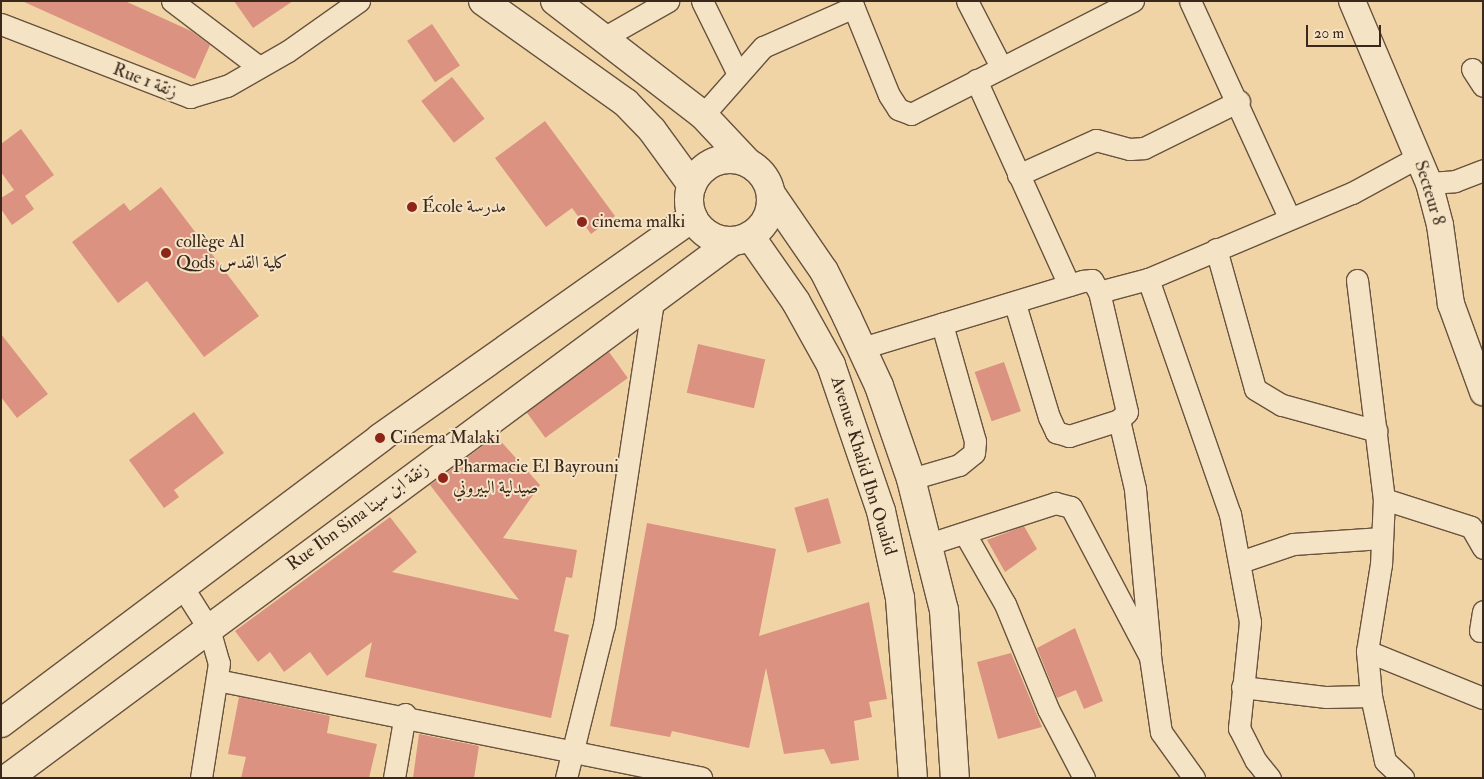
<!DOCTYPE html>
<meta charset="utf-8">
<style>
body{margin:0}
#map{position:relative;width:1484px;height:779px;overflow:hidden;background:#f0d4a6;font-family:"IM FELL Double Pica",Amiri,serif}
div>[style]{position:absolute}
.building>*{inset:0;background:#db9281;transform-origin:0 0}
.roads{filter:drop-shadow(1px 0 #68533e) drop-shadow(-1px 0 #68533e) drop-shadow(0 1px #68533e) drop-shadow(0 -1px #68533e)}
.minor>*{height:21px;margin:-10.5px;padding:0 10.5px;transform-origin:10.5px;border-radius:10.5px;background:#f5e3c5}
.tertiary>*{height:26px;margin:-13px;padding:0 13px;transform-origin:13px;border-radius:13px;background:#f5e3c5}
.secondary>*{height:28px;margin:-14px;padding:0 14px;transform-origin:14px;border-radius:14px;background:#f5e3c5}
.secondary>.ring{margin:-14px;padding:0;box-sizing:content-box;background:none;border:28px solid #f5e3c5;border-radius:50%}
.dots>*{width:14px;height:14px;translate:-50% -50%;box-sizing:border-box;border:2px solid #f5e3c5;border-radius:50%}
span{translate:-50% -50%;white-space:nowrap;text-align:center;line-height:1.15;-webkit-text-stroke:4px #f5e3c5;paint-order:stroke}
.street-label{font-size:18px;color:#3b281c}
.poi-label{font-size:18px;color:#3b281c}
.left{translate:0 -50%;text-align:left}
.frame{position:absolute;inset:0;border:2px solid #3b281c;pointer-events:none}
.scale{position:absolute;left:1306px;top:25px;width:75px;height:22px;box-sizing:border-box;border:2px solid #3b281c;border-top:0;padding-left:6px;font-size:15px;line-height:18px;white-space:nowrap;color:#3b281c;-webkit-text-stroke:4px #f5e3c5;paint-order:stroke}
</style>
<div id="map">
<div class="building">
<i style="clip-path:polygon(22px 1px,125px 1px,191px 31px,210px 45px,195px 79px)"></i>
<i style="clip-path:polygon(234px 1px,293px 1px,253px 28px)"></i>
<i style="left:432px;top:24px;width:50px;height:30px;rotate:56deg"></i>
<i style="left:452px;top:77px;width:53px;height:39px;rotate:52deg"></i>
<i style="clip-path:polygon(545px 121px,615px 216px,591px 234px,572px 208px,546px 227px,495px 158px)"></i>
<i style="clip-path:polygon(21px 129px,54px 175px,25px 196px,34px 209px,12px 225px,1px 209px,1px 198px,14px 190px,1px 172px,1px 144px)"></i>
<i style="clip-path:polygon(161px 187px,259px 316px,204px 357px,147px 281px,118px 303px,72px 242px,124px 203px,130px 211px)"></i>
<i style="clip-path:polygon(1px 334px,48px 394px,17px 418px,1px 397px)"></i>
<i style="left:698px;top:344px;width:69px;height:50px;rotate:13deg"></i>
<i style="left:609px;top:352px;width:32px;height:102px;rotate:54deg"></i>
<i style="left:1004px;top:362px;width:52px;height:31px;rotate:71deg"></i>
<i style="clip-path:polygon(194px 412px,224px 453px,174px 490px,179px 497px,164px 508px,129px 460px)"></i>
<i style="clip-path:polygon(496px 436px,540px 485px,503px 538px,577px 550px,572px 578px,566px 577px,554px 631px,569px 635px,551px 718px,365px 677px,372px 642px,327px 676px,310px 652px,284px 672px,270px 652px,258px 662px,235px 631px,390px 517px,417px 552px,392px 572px,519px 600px,430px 485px)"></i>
<i style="left:828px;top:498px;width:47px;height:35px;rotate:74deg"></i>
<i style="clip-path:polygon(647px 523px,776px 549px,759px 636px,869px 602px,887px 699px,869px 702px,872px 717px,854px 721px,859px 760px,831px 764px,824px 749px,784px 754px,766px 668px,749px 748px,672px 731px,670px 737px,610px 726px)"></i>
<i style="clip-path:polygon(1024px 526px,1037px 549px,1005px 572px,987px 540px)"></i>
<i style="clip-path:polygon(1075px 628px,1103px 701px,1084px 709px,1076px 690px,1057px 698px,1037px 648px)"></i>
<i style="clip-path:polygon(1011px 653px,1042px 727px,998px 739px,977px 662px)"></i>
<i style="clip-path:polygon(239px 697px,330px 716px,327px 733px,377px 744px,369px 778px,241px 778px,246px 757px,228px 754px)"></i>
<i style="clip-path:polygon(419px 734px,479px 746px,474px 778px,413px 778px)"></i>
</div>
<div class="roads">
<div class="minor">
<i style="left:172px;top:1px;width:109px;rotate:37.2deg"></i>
<i style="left:702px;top:1px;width:79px;rotate:63.8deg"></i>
<i style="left:851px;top:1px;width:101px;rotate:68deg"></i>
<i style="left:889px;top:95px;width:17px;rotate:57deg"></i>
<i style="left:898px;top:109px;width:14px;rotate:21deg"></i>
<i style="left:911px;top:114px;width:249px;rotate:-27deg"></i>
<i style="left:967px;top:1px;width:74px;rotate:62.7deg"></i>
<i style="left:1190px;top:1px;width:238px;rotate:65.4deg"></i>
<i style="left:1px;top:24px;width:203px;rotate:21.1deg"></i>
<i style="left:190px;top:97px;width:39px;rotate:-17deg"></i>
<i style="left:227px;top:86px;width:70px;rotate:-29.8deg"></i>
<i style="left:288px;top:51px;width:87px;rotate:-35.2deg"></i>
<i style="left:605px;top:37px;width:73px;rotate:-29.7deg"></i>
<i style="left:1472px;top:69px;width:20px;rotate:57deg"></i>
<i style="left:976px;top:80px;width:225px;rotate:65.6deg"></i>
<i style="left:703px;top:115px;width:91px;rotate:-48.6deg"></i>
<i style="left:763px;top:47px;width:99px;rotate:-23.7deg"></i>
<i style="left:1018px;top:175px;width:85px;rotate:-24.2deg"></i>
<i style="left:1096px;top:140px;width:35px;rotate:15deg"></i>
<i style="left:1130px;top:149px;width:14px;rotate:-4deg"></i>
<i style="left:1144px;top:148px;width:106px;rotate:-26.3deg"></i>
<i style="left:1429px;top:183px;width:26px;rotate:-4deg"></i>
<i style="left:1455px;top:181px;width:30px;rotate:-21deg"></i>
<i style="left:1216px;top:249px;width:145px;rotate:74.4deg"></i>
<i style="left:1255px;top:389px;width:31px;rotate:31deg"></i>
<i style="left:1282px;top:405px;width:98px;rotate:15.3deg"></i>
<i style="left:1148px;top:279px;width:249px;rotate:70.8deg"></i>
<i style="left:1230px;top:514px;width:110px;rotate:79.5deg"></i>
<i style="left:1250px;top:622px;width:107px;rotate:95.9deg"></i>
<i style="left:1239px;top:728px;width:37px;rotate:63deg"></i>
<i style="left:1256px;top:761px;width:22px;rotate:51deg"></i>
<i style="left:1357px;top:280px;width:221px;rotate:83deg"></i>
<i style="left:1384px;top:499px;width:65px;rotate:92.6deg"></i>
<i style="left:1381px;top:564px;width:88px;rotate:99.1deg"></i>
<i style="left:1367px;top:651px;width:45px;rotate:84.9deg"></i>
<i style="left:1371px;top:696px;width:66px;rotate:77.8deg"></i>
<i style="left:1385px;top:761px;width:25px;rotate:43deg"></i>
<i style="left:1015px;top:304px;width:118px;rotate:73.3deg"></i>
<i style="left:1049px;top:417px;width:17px;rotate:65deg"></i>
<i style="left:1056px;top:432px;width:14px;rotate:17deg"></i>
<i style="left:1069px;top:436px;width:52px;rotate:-17.7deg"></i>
<i style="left:1119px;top:420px;width:11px;rotate:-45deg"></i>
<i style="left:1127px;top:412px;width:123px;rotate:-103.1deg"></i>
<i style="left:862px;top:348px;width:231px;rotate:-16.9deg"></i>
<i style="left:1083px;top:281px;width:9px;rotate:-6deg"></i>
<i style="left:1092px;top:280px;width:14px;rotate:60deg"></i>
<i style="left:1099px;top:292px;width:51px;rotate:-14.9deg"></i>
<i style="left:1148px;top:279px;width:221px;rotate:-22.9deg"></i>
<i style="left:1352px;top:193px;width:75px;rotate:-28.6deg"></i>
<i style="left:1119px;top:420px;width:71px;rotate:76.9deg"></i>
<i style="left:1135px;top:489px;width:163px;rotate:84.7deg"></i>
<i style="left:911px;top:479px;width:50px;rotate:-16.3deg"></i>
<i style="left:959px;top:465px;width:19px;rotate:-39deg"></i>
<i style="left:974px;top:453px;width:12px;rotate:-85deg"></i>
<i style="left:975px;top:441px;width:122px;rotate:-105.8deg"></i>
<i style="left:1384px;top:499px;width:91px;rotate:17.8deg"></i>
<i style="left:1471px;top:527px;width:24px;rotate:60deg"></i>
<i style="left:965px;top:534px;width:81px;rotate:60.3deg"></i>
<i style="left:1005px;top:604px;width:113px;rotate:67.7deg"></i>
<i style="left:1048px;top:709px;width:78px;rotate:62.4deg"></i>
<i style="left:929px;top:544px;width:133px;rotate:-18deg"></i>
<i style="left:1055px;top:503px;width:16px;rotate:14deg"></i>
<i style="left:1071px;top:507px;width:170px;rotate:62.2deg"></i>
<i style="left:1150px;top:657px;width:76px;rotate:81.7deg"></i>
<i style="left:1161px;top:732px;width:57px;rotate:54.3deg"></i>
<i style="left:1240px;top:562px;width:56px;rotate:-18.8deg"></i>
<i style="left:1293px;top:544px;width:89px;rotate:-3.9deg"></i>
<i style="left:183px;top:588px;width:49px;rotate:57.6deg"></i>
<i style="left:209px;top:629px;width:35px;rotate:74deg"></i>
<i style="left:219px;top:663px;width:116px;rotate:98.9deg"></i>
<i style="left:1480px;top:631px;width:20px;rotate:-81deg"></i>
<i style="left:1367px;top:651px;width:125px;rotate:22.1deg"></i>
<i style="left:217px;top:680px;width:494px;rotate:11.4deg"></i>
<i style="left:1242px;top:687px;width:85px;rotate:6.8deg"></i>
<i style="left:1326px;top:697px;width:45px;rotate:-1.3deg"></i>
<i style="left:394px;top:778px;width:65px;rotate:-80.2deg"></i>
<i style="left:566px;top:778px;width:158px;rotate:-76.1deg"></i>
<i style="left:604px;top:625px;width:334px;rotate:-81.4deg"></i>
</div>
<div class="tertiary">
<i style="left:1352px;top:1px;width:198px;rotate:67.1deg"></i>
<i style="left:1429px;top:183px;width:43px;rotate:75.3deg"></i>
<i style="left:1440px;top:225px;width:80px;rotate:82.1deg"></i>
<i style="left:1451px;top:304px;width:94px;rotate:70deg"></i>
</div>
<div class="secondary">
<i style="left:483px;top:1px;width:176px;rotate:35.5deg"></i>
<i style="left:626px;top:103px;width:37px;rotate:46deg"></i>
<i style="left:652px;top:130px;width:68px;rotate:54deg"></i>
<i style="left:555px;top:1px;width:187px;rotate:37.6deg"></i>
<i style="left:703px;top:115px;width:66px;rotate:46.8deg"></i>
<i class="ring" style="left:689px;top:159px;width:54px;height:54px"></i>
<i style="left:771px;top:194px;width:93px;rotate:55.5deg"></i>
<i style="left:824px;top:271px;width:51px;rotate:63.4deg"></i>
<i style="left:847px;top:317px;width:76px;rotate:65.1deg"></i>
<i style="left:879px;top:386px;width:98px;rotate:71deg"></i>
<i style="left:911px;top:479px;width:135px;rotate:75.9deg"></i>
<i style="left:944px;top:610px;width:168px;rotate:86.3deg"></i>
<i style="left:750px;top:236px;width:80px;rotate:55.1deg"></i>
<i style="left:796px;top:302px;width:72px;rotate:60.9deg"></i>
<i style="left:831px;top:365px;width:154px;rotate:71.1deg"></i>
<i style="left:881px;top:511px;width:89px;rotate:77.7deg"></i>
<i style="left:900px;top:598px;width:180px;rotate:85.9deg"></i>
<i style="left:1px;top:723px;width:474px;rotate:-36.9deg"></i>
<i style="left:380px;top:438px;width:383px;rotate:-35.2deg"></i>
<i style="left:8px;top:778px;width:902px;rotate:-36.53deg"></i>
</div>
</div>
<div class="dots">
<i style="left:412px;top:207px;background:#8f2418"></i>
<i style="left:582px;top:222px;background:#8f2418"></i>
<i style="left:166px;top:253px;background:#8f2418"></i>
<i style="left:380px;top:438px;background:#8f2418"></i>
<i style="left:443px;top:478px;background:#8f2418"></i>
</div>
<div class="street-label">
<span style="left:145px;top:81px;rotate:21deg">Rue 1 زنقة</span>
<span style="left:1429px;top:193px;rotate:73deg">Secteur 8</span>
<span style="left:863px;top:466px;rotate:73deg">Avenue Khalid Ibn Oualid</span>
<span style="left:358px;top:517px;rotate:-36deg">Rue Ibn Sina زنقة ابن سينا</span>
</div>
<div class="poi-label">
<span class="left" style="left:422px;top:207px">École مدرسة</span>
<span class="left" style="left:592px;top:222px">cinema malki</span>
<span class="left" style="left:176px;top:253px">collège Al<br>Qods كلية القدس</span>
<span class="left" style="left:390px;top:438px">Cinema Malaki</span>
<span class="left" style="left:453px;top:478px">Pharmacie El Bayrouni<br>صيدلية البيروني</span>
</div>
<div class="frame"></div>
<div class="scale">20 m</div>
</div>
